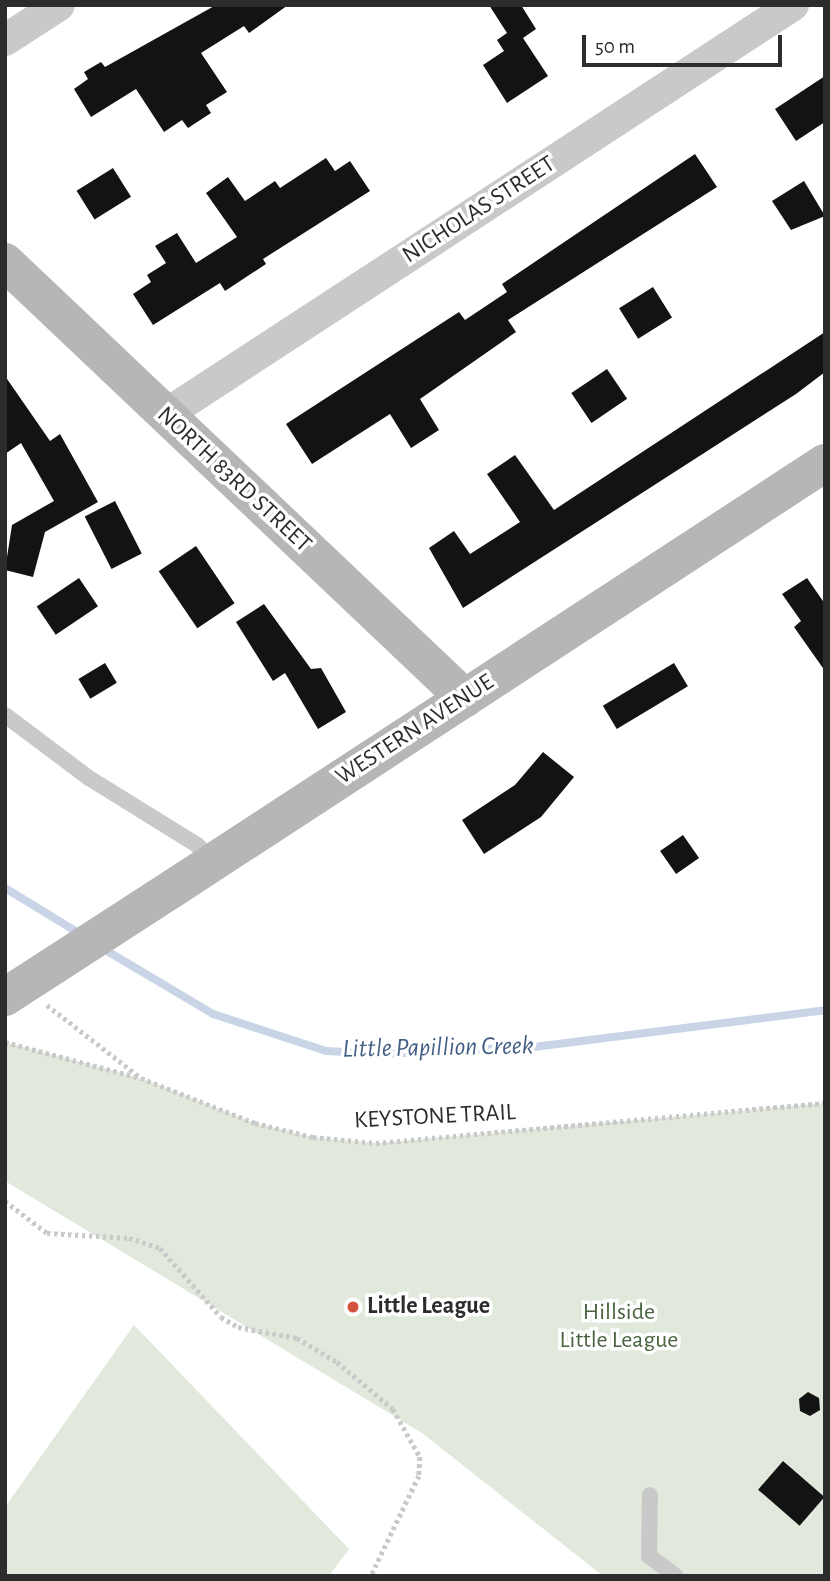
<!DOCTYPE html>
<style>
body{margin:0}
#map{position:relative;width:830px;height:1581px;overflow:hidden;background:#fff;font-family:"Alegreya Sans",sans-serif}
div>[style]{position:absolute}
.green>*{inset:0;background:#e0e9db}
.stream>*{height:8px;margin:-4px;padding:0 4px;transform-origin:4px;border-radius:4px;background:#c9d5e7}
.building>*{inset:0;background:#131313;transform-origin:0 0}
.path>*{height:4.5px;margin-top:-2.25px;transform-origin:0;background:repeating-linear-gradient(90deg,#c9c9c9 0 3.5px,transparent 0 7px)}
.lane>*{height:16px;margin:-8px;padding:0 8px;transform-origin:8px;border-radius:8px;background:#c9c9c9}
.street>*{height:32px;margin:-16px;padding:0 16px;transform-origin:16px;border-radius:16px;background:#c9c9c9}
.secondary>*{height:38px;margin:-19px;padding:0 19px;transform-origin:19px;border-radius:19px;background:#b6b6b6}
.secondary-bridge>*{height:38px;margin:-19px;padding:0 19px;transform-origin:19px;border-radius:19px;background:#b6b6b6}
.dots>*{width:19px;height:19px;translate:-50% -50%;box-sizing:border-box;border:4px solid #fff;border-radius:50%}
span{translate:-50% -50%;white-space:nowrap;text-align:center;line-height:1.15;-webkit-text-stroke:7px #fff;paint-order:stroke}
.street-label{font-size:24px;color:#2c2c2c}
.poi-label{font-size:24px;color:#2c2c2c;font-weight:700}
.left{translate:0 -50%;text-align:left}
.park-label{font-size:24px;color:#48633f}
.water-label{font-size:26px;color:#435e85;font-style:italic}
.frame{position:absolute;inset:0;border:7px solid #2c2c2c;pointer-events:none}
.scale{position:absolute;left:582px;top:35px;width:200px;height:32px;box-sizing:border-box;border:4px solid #2c2c2c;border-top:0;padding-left:9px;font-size:21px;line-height:24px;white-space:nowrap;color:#2c2c2c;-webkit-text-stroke:5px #fff;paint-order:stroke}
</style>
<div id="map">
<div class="green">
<i style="clip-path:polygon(5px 1042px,141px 1078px,255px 1123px,313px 1137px,376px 1143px,825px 1103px,825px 1576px,603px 1576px,422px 1433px,5px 1181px)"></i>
<i style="clip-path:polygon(134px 1325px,349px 1549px,329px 1576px,5px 1576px,5px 1507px)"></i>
</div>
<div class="stream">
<i style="left:5px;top:888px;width:90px;rotate:31.4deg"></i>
<i style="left:102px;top:948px;width:129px;rotate:30.7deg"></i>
<i style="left:213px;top:1014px;width:119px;rotate:18.1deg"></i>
<i style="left:326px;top:1051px;width:57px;rotate:3deg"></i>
<i style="left:383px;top:1054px;width:151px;rotate:-2.7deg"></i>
<i style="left:534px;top:1047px;width:293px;rotate:-7.2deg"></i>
</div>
<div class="building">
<i style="clip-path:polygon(216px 5px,288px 5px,249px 33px,244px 26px,201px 53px,227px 92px,206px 105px,211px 113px,188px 128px,182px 120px,164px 132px,136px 89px,91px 117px,74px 89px,88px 79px,84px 72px,101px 62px,105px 67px)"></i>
<i style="clip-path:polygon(489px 5px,521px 5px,536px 29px,523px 38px,548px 76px,507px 103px,483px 65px,504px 51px,497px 40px,507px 33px)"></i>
<i style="clip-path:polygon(825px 76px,825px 122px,796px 141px,775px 109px)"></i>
<i style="clip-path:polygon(695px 154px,717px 187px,508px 320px,516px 332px,420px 399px,439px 430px,411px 448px,390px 414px,312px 464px,286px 424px,459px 312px,465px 320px,507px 292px,502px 284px)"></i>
<i style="clip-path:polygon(326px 158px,335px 171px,350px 161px,370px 191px,263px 259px,266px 264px,225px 291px,220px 283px,153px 325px,133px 294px,151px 282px,147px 275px,166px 263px,155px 246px,177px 233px,196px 263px,237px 237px,206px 193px,228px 177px,245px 201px,275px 181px,280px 188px)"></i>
<i style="left:113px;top:168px;width:34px;height:43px;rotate:58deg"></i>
<i style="clip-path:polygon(804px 181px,825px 216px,791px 230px,772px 201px)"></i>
<i style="left:653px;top:287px;width:36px;height:40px;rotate:58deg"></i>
<i style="clip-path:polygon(825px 332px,825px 372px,796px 394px,463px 608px,429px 548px,454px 531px,470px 554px,520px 522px,487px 474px,515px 455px,554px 510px)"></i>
<i style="left:607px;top:369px;width:36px;height:43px;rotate:56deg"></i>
<i style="clip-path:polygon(5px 376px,50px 441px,60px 434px,98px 502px,45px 532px,33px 577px,5px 570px,12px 525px,54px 501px,21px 443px,5px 454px)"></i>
<i style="left:115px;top:501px;width:59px;height:34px;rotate:63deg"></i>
<i style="left:196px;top:546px;width:69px;height:45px;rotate:56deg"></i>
<i style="left:79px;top:578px;width:34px;height:51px;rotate:56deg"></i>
<i style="clip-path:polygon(807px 578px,825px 604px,825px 671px,794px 627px,801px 621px,782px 594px)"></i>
<i style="clip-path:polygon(264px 604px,311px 669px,321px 668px,346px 712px,318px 729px,285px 673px,273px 681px,236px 622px)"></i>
<i style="left:105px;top:663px;width:23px;height:31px;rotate:59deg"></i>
<i style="left:674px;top:663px;width:27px;height:83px;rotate:59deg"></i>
<i style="clip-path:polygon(543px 752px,574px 777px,541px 817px,484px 854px,462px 820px,515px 785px)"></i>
<i style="left:683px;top:835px;width:28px;height:28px;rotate:55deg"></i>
<i style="clip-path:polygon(808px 1392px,819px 1398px,820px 1410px,810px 1416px,800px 1411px,799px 1399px)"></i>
<i style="left:783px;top:1461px;width:55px;height:38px;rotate:41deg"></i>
</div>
<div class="path">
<i style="left:47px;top:1005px;width:119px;rotate:37.8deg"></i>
<i style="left:141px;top:1078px;width:123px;rotate:21.5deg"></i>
<i style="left:255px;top:1123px;width:60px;rotate:13.6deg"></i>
<i style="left:313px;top:1137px;width:63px;rotate:5.4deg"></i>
<i style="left:376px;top:1143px;width:451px;rotate:-5.1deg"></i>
<i style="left:5px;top:1042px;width:137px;rotate:14.9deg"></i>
<i style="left:5px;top:1201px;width:53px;rotate:37.3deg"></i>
<i style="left:47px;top:1233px;width:82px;rotate:3.5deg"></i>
<i style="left:129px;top:1238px;width:33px;rotate:18deg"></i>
<i style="left:160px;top:1248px;width:92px;rotate:48.5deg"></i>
<i style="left:221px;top:1317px;width:20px;rotate:30deg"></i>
<i style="left:238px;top:1327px;width:60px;rotate:10.6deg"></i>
<i style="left:297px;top:1338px;width:47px;rotate:31deg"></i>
<i style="left:337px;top:1362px;width:73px;rotate:40deg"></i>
<i style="left:393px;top:1409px;width:55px;rotate:60.6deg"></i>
<i style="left:420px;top:1457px;width:19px;rotate:93deg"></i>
<i style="left:419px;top:1476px;width:111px;rotate:115.6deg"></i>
</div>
<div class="lane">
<i style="left:5px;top:715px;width:105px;rotate:36.9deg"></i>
<i style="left:89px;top:778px;width:127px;rotate:31.8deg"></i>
<i style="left:197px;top:845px;width:24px;rotate:45deg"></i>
<i style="left:650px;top:1495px;width:61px;rotate:90.9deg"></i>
<i style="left:649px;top:1556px;width:34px;rotate:37deg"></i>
</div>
<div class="street">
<i style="left:5px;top:40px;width:64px;rotate:-32.9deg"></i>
<i style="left:165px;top:415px;width:750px;rotate:-33.14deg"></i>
</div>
<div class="secondary">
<i style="left:5px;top:262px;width:634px;rotate:43.47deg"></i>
<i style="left:175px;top:887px;width:776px;rotate:-33.12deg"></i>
</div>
<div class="secondary-bridge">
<i style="left:5px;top:997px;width:202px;rotate:-32.9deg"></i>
</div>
<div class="dots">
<i style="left:353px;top:1307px;background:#d3533f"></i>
</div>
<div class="street-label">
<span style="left:479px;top:210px;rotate:-33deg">NICHOLAS STREET</span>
<span style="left:234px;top:480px;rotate:43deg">NORTH 83RD STREET</span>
<span style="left:415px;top:730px;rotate:-33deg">WESTERN AVENUE</span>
<span style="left:435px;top:1117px;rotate:-3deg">KEYSTONE TRAIL</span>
</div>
<div class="poi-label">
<span class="left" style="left:367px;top:1307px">Little League</span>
</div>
<div class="park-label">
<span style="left:619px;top:1327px">Hillside<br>Little League</span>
</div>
<div class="water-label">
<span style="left:438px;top:1048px;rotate:-1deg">Little Papillion Creek</span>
</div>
<div class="frame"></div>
<div class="scale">50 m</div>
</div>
